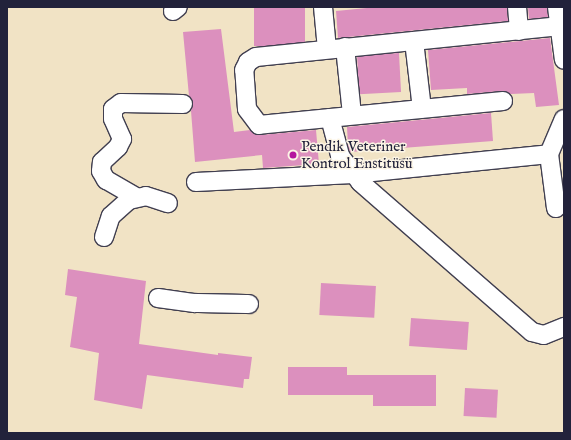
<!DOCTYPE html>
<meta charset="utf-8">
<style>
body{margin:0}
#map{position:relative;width:571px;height:440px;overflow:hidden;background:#f1e3c5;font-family:"IM FELL English",serif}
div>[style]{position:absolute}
.building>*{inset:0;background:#dc90be;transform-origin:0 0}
.roads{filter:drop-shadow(1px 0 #413f50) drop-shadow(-1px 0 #413f50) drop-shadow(0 1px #413f50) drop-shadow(0 -1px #413f50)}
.minor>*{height:18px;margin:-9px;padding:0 9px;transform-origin:9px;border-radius:9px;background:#fff}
.dots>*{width:11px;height:11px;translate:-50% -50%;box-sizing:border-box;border:2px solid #fcf5e5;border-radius:50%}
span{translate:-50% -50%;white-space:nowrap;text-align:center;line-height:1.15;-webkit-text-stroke:3px #fcf5e5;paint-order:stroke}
.poi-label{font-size:15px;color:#22223b}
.left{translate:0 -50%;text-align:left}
.frame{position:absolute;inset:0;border:8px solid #22223b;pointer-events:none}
</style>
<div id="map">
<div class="building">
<i style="left:254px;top:7px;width:51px;height:39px"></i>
<i style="clip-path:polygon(377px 7px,507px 7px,508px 21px,338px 38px,336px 11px)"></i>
<i style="clip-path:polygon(528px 7px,547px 7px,548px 17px,529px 19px)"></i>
<i style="clip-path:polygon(221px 29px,234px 132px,250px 130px,260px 135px,316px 130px,319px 164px,263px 168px,262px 155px,195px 162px,191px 111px,193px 104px,189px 96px,183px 32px)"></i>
<i style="clip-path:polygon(550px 38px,559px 105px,536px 107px,534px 93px,511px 94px,502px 91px,467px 94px,467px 88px,431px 90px,428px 50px)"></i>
<i style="left:399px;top:53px;width:39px;height:42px;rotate:87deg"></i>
<i style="clip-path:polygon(491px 113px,493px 141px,350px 152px,348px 146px,347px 127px)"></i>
<i style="clip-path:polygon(68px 269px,146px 281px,139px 344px,218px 355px,218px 353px,252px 357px,249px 379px,244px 379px,243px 388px,147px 375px,142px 409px,94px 400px,99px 353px,70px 347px,77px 297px,65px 295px)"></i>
<i style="left:321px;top:283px;width:55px;height:32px;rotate:3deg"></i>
<i style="left:411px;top:318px;width:58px;height:28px;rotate:4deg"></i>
<i style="clip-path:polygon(288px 367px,347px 367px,347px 375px,436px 375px,436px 406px,373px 406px,373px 395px,288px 395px)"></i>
<i style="left:465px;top:388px;width:33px;height:28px;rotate:3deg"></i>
</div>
<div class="roads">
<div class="minor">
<i style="left:323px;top:7px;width:42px;rotate:84.6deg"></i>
<i style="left:517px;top:7px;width:24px;rotate:85deg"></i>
<i style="left:557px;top:7px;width:53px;rotate:82.5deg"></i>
<i style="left:173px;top:11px;width:6px;rotate:-39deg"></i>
<i style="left:414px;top:41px;width:68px;rotate:83.3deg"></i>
<i style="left:345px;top:47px;width:68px;rotate:84.1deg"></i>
<i style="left:503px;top:101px;width:245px;rotate:174.4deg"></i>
<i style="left:259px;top:125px;width:20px;rotate:-127deg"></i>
<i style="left:247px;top:109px;width:39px;rotate:-94deg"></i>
<i style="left:244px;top:70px;width:9px;rotate:-63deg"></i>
<i style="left:248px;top:62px;width:9px;rotate:-32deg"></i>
<i style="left:256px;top:57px;width:306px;rotate:-5.8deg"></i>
<i style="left:330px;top:118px;width:39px;rotate:75deg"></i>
<i style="left:340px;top:156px;width:33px;rotate:52deg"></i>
<i style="left:360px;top:182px;width:228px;rotate:41.1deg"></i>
<i style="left:532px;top:332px;width:12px;rotate:14deg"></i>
<i style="left:544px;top:335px;width:22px;rotate:-22deg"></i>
<i style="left:196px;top:182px;width:157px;rotate:-2.9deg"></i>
<i style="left:353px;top:174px;width:197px;rotate:-5.8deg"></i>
<i style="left:136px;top:197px;width:34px;rotate:-150deg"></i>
<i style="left:106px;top:180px;width:10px;rotate:-119deg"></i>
<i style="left:101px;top:171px;width:9px;rotate:-84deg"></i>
<i style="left:102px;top:162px;width:22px;rotate:-43deg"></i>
<i style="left:118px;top:147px;width:9px;rotate:-63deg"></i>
<i style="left:122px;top:139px;width:22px;rotate:-114deg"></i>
<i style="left:113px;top:119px;width:10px;rotate:-90deg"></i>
<i style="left:113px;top:109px;width:10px;rotate:-37deg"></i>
<i style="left:121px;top:103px;width:62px;rotate:0.9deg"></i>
<i style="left:556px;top:208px;width:54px;rotate:-97.4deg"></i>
<i style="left:549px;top:154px;width:38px;rotate:-67deg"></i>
<i style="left:104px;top:237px;width:22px;rotate:-72deg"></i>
<i style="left:111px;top:216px;width:24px;rotate:-42deg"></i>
<i style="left:129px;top:200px;width:17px;rotate:-13deg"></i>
<i style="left:146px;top:196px;width:23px;rotate:18deg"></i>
<i style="left:158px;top:298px;width:37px;rotate:8deg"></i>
<i style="left:195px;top:303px;width:54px;rotate:1.1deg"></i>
</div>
</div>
<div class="dots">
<i style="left:293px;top:155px;background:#b5179e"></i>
</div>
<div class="poi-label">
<span class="left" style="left:301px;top:155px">Pendik Veteriner<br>Kontrol Enstitüsü</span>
</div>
<div class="frame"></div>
</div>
